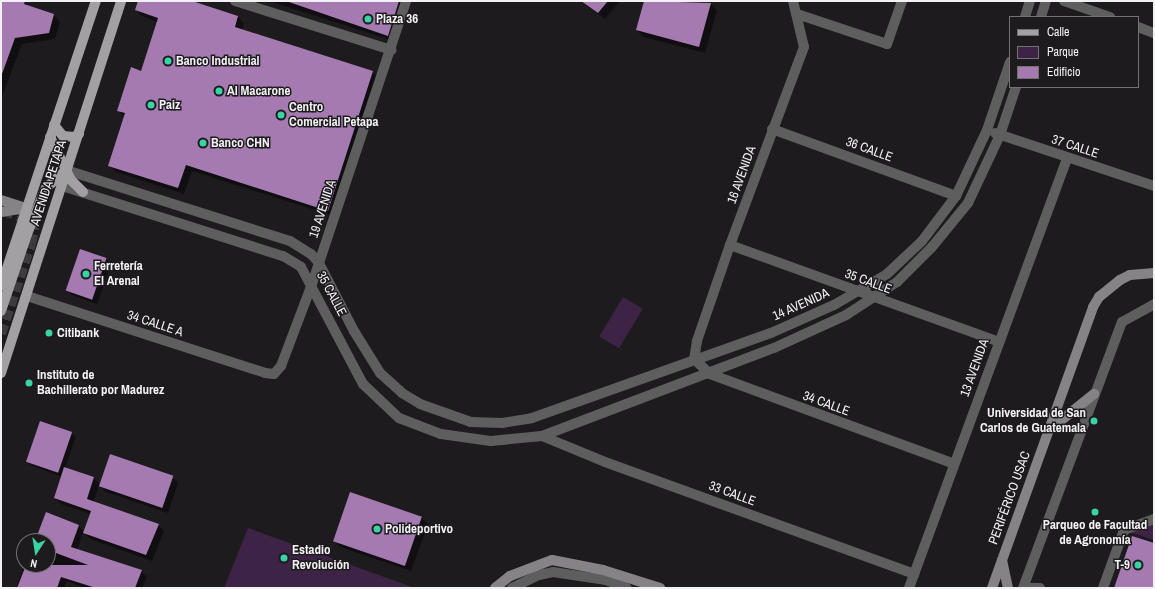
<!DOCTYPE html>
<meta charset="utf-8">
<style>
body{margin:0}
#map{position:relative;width:1155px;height:589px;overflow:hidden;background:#1e1b1f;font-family:"Archivo Narrow",sans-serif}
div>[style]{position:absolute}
.green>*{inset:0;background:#3d2345;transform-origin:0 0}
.shadow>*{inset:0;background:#0007}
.building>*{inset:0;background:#a47ab1;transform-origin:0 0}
.primary-tunnel>*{height:10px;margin-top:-5px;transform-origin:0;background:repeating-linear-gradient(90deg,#3e3b3f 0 10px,transparent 0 15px)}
.street>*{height:10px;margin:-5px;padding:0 5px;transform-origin:5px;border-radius:5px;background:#5f5e5f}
.secondary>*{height:10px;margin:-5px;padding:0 5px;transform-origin:5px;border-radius:5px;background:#858385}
.primary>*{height:10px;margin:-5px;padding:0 5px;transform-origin:5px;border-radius:5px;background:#a2a0a3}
.dots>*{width:11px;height:11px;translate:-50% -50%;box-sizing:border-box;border:2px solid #1e1b1f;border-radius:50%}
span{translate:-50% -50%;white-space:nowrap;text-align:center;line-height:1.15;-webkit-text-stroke:3px #1e1b1f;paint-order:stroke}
.poi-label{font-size:13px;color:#f2f1f3;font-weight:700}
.left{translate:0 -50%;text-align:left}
.right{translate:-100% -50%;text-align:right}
.street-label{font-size:13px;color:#f2f1f3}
.frame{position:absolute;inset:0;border:2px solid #f2f1f3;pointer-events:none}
.legend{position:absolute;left:1009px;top:16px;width:130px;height:72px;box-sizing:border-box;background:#1e1b1f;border:1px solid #737174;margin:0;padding:5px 7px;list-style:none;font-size:12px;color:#f2f1f3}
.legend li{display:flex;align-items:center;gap:8px;height:20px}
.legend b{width:20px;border:1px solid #737174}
.north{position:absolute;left:16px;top:533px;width:40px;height:40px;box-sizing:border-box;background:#1e1b1f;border:1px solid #737174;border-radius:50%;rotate:192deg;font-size:11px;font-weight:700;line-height:16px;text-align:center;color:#f2f1f3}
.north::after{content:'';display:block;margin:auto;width:14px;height:18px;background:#39d4a5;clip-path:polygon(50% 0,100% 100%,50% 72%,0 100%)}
</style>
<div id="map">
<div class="green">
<i style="left:623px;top:297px;width:23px;height:46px;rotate:31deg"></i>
<i style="clip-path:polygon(1154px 519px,1154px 540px,1124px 530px)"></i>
<i style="clip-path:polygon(248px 528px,415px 588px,224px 588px)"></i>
</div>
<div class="shadow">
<i style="clip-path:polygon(1px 1px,25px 1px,31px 8px,54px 15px,60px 22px,55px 39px,22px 44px,1px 99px)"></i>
<i style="clip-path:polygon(139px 1px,190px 1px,238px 17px,244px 23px,242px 30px,372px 72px,379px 78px,334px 216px,192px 171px,184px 194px,116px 172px,109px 165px,124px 117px,118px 110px,142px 72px,158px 22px,142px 16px,136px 10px)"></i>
<i style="clip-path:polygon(269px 1px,413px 1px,406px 5px,394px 41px)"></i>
<i style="clip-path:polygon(580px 1px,620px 1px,605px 19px)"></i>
<i style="clip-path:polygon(645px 1px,699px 1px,710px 4px,717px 10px,705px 53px,643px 37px,637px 30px)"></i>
<i style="clip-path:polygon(80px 250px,106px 259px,111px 264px,97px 304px,72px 295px,67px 290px)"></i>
<i style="clip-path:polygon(71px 433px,76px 437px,65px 468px,94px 478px,100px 484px,172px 477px,178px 483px,168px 513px,106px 492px,99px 485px,93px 503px,158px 525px,164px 531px,152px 561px,90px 539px,83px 532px,77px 550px,141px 571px,147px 577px,142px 588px,84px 588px,67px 581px,64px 588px,16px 588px,24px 565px,48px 565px,48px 541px,36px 541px,78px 525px,84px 532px,91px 514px,61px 504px,55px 498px,62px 477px,31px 465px,26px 461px)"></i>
<i style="clip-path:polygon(421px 518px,428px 524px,411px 571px,340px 547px,334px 540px)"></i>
</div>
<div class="building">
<i style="clip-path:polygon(1px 1px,25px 1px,24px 4px,54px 14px,49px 33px,15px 38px,2px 74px)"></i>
<i style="clip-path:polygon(138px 1px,192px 1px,238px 16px,235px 27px,373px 71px,328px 211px,186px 165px,178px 188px,108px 166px,125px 113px,117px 111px,131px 67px,141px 71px,158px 18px,135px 10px)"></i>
<i style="clip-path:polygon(286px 1px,399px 1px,388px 36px)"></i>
<i style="clip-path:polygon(581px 1px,608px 1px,598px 13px)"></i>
<i style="clip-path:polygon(644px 1px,711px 3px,699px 47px,636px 30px)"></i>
<i style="left:80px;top:249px;width:28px;height:44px;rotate:19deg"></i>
<i style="left:40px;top:421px;width:34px;height:43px;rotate:19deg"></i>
<i style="left:110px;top:454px;width:67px;height:34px;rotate:19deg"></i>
<i style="clip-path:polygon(64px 467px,94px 477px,87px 499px,159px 524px,146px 555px,83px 533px,91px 511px,54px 498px)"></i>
<i style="left:350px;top:492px;width:76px;height:52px;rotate:19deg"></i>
<i style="clip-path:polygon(46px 512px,79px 525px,71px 547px,142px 570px,135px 588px,96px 588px,61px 577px,57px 588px,17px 588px,26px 565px,88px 565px,48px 550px,48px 541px,35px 541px)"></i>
<i style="clip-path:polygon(1132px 536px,1154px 543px,1154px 588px,1114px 588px)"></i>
</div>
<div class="primary-tunnel">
<i style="left:1px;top:334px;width:95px;rotate:-71.6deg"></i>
<i style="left:31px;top:244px;width:19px;rotate:-78deg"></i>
<i style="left:35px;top:225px;width:10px;rotate:-143deg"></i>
<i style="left:27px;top:219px;width:24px;rotate:-161deg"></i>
</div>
<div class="street">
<i style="left:235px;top:1px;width:164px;rotate:17.4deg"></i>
<i style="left:793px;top:1px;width:47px;rotate:76.6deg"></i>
<i style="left:804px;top:47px;width:211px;rotate:110.5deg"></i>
<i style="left:730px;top:245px;width:102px;rotate:109deg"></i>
<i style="left:697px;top:341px;width:18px;rotate:99deg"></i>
<i style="left:694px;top:359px;width:22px;rotate:43deg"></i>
<i style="left:710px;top:374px;width:260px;rotate:20.2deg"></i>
<i style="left:1064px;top:1px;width:49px;rotate:19.2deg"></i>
<i style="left:797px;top:14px;width:95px;rotate:18.4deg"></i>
<i style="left:887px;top:44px;width:46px;rotate:-70.8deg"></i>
<i style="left:1025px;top:17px;width:17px;rotate:-73deg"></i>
<i style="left:1041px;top:17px;width:17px;rotate:-73deg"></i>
<i style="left:1138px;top:27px;width:17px;rotate:21deg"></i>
<i style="left:772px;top:129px;width:196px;rotate:20deg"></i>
<i style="left:995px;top:133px;width:168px;rotate:18.4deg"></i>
<i style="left:66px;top:170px;width:235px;rotate:17.6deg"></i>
<i style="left:290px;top:241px;width:25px;rotate:32deg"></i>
<i style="left:311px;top:254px;width:12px;rotate:48deg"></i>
<i style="left:319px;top:263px;width:76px;rotate:62.8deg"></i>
<i style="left:354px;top:331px;width:49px;rotate:58.2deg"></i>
<i style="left:380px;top:373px;width:30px;rotate:42deg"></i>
<i style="left:402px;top:393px;width:21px;rotate:31deg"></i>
<i style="left:420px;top:404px;width:54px;rotate:19.4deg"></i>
<i style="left:471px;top:422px;width:31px;rotate:2deg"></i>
<i style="left:502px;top:423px;width:30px;rotate:-9deg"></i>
<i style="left:532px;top:418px;width:254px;rotate:-19.6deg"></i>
<i style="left:771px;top:333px;width:69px;rotate:-24deg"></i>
<i style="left:834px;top:305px;width:61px;rotate:-30.3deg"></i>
<i style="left:887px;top:274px;width:48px;rotate:-43.3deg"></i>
<i style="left:922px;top:241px;width:56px;rotate:-52.9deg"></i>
<i style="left:956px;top:196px;width:73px;rotate:-64.8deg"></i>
<i style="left:987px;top:130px;width:72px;rotate:-71.3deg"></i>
<i style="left:62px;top:186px;width:232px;rotate:17.6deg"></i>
<i style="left:283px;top:256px;width:21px;rotate:31deg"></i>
<i style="left:301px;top:267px;width:132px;rotate:62.1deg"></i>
<i style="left:363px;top:384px;width:50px;rotate:43.4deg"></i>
<i style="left:399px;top:418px;width:45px;rotate:20.9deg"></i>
<i style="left:441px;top:434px;width:50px;rotate:8deg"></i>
<i style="left:491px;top:441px;width:51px;rotate:-5.6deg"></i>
<i style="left:542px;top:436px;width:248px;rotate:-20.8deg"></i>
<i style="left:774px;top:348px;width:79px;rotate:-24.6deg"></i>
<i style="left:846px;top:315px;width:61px;rotate:-32.9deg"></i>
<i style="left:897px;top:282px;width:49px;rotate:-45deg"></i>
<i style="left:932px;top:247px;width:57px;rotate:-50.7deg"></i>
<i style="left:968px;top:203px;width:75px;rotate:-64.8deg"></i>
<i style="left:1000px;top:135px;width:51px;rotate:-71.6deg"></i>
<i style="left:730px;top:245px;width:286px;rotate:19.8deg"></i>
<i style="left:27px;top:296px;width:250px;rotate:17.9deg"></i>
<i style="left:265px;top:373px;width:9px;rotate:6deg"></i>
<i style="left:274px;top:374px;width:11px;rotate:-49deg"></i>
<i style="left:281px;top:366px;width:88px;rotate:-69.3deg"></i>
<i style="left:312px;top:284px;width:298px;rotate:-71.6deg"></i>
<i style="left:542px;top:436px;width:68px;rotate:22.4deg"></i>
<i style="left:605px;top:462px;width:329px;rotate:19.9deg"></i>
<i style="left:512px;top:588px;width:30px;rotate:-26deg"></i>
<i style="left:539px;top:575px;width:14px;rotate:-12deg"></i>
<i style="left:553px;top:572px;width:54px;rotate:8.6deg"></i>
<i style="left:606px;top:580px;width:22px;rotate:21deg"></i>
<i style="left:909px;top:588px;width:458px;rotate:-69.8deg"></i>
<i style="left:1023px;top:588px;width:284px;rotate:-69.6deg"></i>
<i style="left:1122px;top:322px;width:37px;rotate:-29deg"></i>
<i style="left:1029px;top:588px;width:11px"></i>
<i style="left:1103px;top:588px;width:62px;rotate:-70.1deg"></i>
<i style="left:1124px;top:530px;width:32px;rotate:-20deg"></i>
</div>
<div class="secondary">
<i style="left:1px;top:200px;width:26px;rotate:18deg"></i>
<i style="left:1px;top:212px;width:25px;rotate:-9deg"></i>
<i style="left:1049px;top:430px;width:58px;rotate:-38.7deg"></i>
<i style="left:1002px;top:560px;width:29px;rotate:78deg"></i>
<i style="left:495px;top:588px;width:19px;rotate:-39deg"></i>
<i style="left:510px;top:576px;width:45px;rotate:-20.9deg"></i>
<i style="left:552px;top:560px;width:52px;rotate:11.1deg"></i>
<i style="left:603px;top:570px;width:60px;rotate:17.5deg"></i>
<i style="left:992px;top:588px;width:299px;rotate:-70.2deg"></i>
<i style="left:1093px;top:307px;width:12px;rotate:-59deg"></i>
<i style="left:1099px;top:297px;width:27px;rotate:-39deg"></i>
<i style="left:1120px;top:280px;width:11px;rotate:-27deg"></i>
<i style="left:1130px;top:275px;width:24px;rotate:-5deg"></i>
</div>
<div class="primary">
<i style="left:54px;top:125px;width:14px;rotate:51deg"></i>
<i style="left:63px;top:136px;width:11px;rotate:5deg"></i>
<i style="left:74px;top:137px;width:6px;rotate:-31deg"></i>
<i style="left:50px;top:137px;width:48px;rotate:64deg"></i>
<i style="left:71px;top:180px;width:17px;rotate:45deg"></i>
<i style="left:1px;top:286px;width:300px;rotate:-71.6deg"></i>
<i style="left:1px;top:311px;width:81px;rotate:-71.3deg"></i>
<i style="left:27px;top:234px;width:50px;rotate:-67.6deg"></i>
<i style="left:46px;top:188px;width:27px;rotate:-42deg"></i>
<i style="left:1px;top:373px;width:391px;rotate:-72.1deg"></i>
</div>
<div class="dots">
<i style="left:368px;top:19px;background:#39d4a5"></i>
<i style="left:168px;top:61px;background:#39d4a5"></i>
<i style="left:219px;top:91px;background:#39d4a5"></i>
<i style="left:151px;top:105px;background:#39d4a5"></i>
<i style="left:281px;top:115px;background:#39d4a5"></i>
<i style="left:203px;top:143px;background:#39d4a5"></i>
<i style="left:86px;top:274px;background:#39d4a5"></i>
<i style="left:49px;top:333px;background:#39d4a5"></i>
<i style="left:29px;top:383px;background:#39d4a5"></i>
<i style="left:1094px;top:421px;background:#39d4a5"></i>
<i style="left:1095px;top:512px;background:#39d4a5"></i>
<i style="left:377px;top:529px;background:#39d4a5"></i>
<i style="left:284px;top:558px;background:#39d4a5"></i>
<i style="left:1138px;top:565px;background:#39d4a5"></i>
</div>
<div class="poi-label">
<span class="left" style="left:376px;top:19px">Plaza 36</span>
<span class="left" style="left:176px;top:61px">Banco Industrial</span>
<span class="left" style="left:227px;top:91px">Al Macarone</span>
<span class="left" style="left:159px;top:105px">Paiz</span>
<span class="left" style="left:289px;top:115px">Centro<br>Comercial Petapa</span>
<span class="left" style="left:211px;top:143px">Banco CHN</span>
<span class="left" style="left:94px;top:274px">Ferretería<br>El Arenal</span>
<span class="left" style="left:57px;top:333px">Citibank</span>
<span class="left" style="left:37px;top:383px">Instituto de<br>Bachillerato por Madurez</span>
<span class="right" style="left:1086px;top:421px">Universidad de San<br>Carlos de Guatemala</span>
<span style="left:1095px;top:533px">Parqueo de Facultad<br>de Agronomía</span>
<span class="left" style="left:385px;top:529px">Polideportivo</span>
<span class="left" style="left:292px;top:558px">Estadio<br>Revolución</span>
<span class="right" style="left:1130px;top:565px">T-9</span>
</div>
<div class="street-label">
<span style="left:1075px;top:147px;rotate:18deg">37 CALLE</span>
<span style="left:869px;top:150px;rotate:20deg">36 CALLE</span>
<span style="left:742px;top:175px;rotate:-70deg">16 AVENIDA</span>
<span style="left:49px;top:183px;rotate:-72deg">AVENIDA PETAPA</span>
<span style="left:323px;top:209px;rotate:-72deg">19 AVENIDA</span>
<span style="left:868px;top:282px;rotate:20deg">35 CALLE</span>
<span style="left:331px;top:294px;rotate:62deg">35 CALLE</span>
<span style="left:801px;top:305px;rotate:-24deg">14 AVENIDA</span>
<span style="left:155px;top:324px;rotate:18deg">34 CALLE A</span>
<span style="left:975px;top:368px;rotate:-70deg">13 AVENIDA</span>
<span style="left:826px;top:404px;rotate:20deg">34 CALLE</span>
<span style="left:732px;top:494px;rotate:20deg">33 CALLE</span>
<span style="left:1010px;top:498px;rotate:-70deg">PERIFÉRICO USAC</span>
</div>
<div class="frame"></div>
<ul class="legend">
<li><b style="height:5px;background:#a2a0a3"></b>Calle</li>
<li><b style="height:11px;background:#3d2345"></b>Parque</li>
<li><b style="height:11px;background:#a47ab1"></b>Edificio</li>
</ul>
<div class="north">N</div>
</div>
